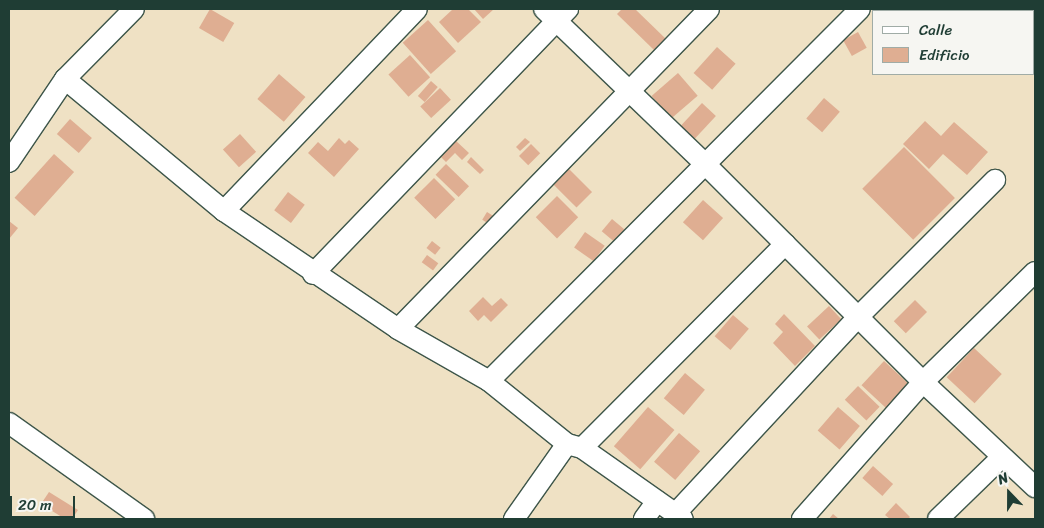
<!DOCTYPE html>
<style>
body{margin:0}
#map{position:relative;width:1044px;height:528px;overflow:hidden;background:#efe1c4;font-family:Sriracha,sans-serif}
div>[style]{position:absolute}
.building>*{inset:0;background:#dfae92;transform-origin:0 0}
.roads{filter:drop-shadow(1px 0 #3e564a) drop-shadow(-1px 0 #3e564a) drop-shadow(0 1px #3e564a) drop-shadow(0 -1px #3e564a)}
.street>*{height:20px;margin:-10px;padding:0 10px;transform-origin:10px;border-radius:10px;background:#fff}
span{translate:-50% -50%;white-space:nowrap;text-align:center;line-height:1.15;-webkit-text-stroke:4px #f6f6f2;paint-order:stroke}
.frame{position:absolute;inset:0;border:10px solid #1f3d34;pointer-events:none}
.legend{position:absolute;left:872px;top:10px;width:162px;height:65px;box-sizing:border-box;background:#f6f6f2;border:1px solid #a0aca6;margin:0;padding:6px 9px;list-style:none;font-size:15px;color:#1f3d34}
.legend li{display:flex;align-items:center;gap:10px;height:25px}
.legend b{width:25px;border:1px solid #a0aca6}
.north{position:absolute;left:984px;top:468px;width:50px;height:50px;-webkit-text-stroke:4px #f6f6f2;paint-order:stroke;rotate:338deg;font-size:14px;font-weight:700;line-height:20px;text-align:center;color:#1f3d34}
.north::after{content:'';display:block;margin:auto;width:18px;height:22px;background:#1f3d34;clip-path:polygon(50% 0,100% 100%,50% 72%,0 100%)}
.scale{position:absolute;left:10px;top:496px;width:65px;height:22px;box-sizing:border-box;border:2px solid #1f3d34;border-top:0;padding-left:6px;font-size:15px;line-height:18px;white-space:nowrap;color:#1f3d34;-webkit-text-stroke:4px #f6f6f2;paint-order:stroke}
</style>
<div id="map">
<div class="building">
<i style="left:210px;top:9px;width:28px;height:22px;rotate:30deg"></i>
<i style="clip-path:polygon(453px 9px,468px 9px,481px 22px,458px 43px,439px 22px)"></i>
<i style="clip-path:polygon(474px 9px,494px 9px,483px 19px)"></i>
<i style="clip-path:polygon(622px 9px,635px 9px,666px 39px,654px 50px,617px 14px)"></i>
<i style="left:428px;top:20px;width:42px;height:34px;rotate:48deg"></i>
<i style="left:858px;top:32px;width:18px;height:17px;rotate:61deg"></i>
<i style="left:717px;top:47px;width:25px;height:35px;rotate:42deg"></i>
<i style="left:410px;top:55px;width:30px;height:29px;rotate:48deg"></i>
<i style="left:678px;top:73px;width:30px;height:35px;rotate:49deg"></i>
<i style="left:279px;top:74px;width:35px;height:33px;rotate:41deg"></i>
<i style="left:431px;top:81px;width:9px;height:20px;rotate:41deg"></i>
<i style="left:440px;top:88px;width:16px;height:27px;rotate:47deg"></i>
<i style="left:824px;top:98px;width:21px;height:27px;rotate:41deg"></i>
<i style="left:702px;top:103px;width:19px;height:31px;rotate:43deg"></i>
<i style="left:70px;top:119px;width:29px;height:20px;rotate:41deg"></i>
<i style="clip-path:polygon(925px 121px,941px 136px,954px 122px,988px 152px,967px 175px,943px 154px,929px 169px,903px 144px)"></i>
<i style="left:240px;top:134px;width:24px;height:23px;rotate:48deg"></i>
<i style="clip-path:polygon(339px 138px,345px 144px,349px 140px,359px 149px,334px 177px,308px 153px,318px 142px,328px 151px)"></i>
<i style="clip-path:polygon(525px 138px,530px 142px,520px 151px,516px 147px)"></i>
<i style="clip-path:polygon(455px 140px,469px 153px,462px 160px,455px 153px,446px 162px,440px 156px)"></i>
<i style="left:531px;top:144px;width:13px;height:17px;rotate:45deg"></i>
<i style="left:904px;top:147px;width:72px;height:59px;rotate:45deg"></i>
<i style="left:54px;top:154px;width:27px;height:59px;rotate:42deg"></i>
<i style="clip-path:polygon(471px 157px,484px 170px,480px 174px,467px 162px)"></i>
<i style="left:446px;top:164px;width:32px;height:15px;rotate:44deg"></i>
<i style="left:568px;top:168px;width:34px;height:22px;rotate:45deg"></i>
<i style="left:434px;top:178px;width:30px;height:28px;rotate:45deg"></i>
<i style="left:288px;top:192px;width:21px;height:23px;rotate:37deg"></i>
<i style="left:557px;top:196px;width:30px;height:30px;rotate:45deg"></i>
<i style="left:703px;top:200px;width:27px;height:30px;rotate:42deg"></i>
<i style="left:487px;top:212px;width:9px;height:9px;rotate:32deg"></i>
<i style="left:612px;top:219px;width:16px;height:16px;rotate:40deg"></i>
<i style="clip-path:polygon(9px 221px,18px 228px,9px 239px)"></i>
<i style="left:585px;top:232px;width:24px;height:19px;rotate:35deg"></i>
<i style="left:432px;top:241px;width:11px;height:9px;rotate:38deg"></i>
<i style="left:427px;top:255px;width:14px;height:9px;rotate:36deg"></i>
<i style="clip-path:polygon(483px 297px,492px 306px,501px 298px,508px 305px,491px 322px,484px 315px,478px 321px,469px 311px)"></i>
<i style="left:915px;top:300px;width:17px;height:30px;rotate:45deg"></i>
<i style="left:829px;top:306px;width:18px;height:30px;rotate:47deg"></i>
<i style="clip-path:polygon(784px 314px,815px 346px,795px 366px,773px 343px,783px 332px,775px 324px)"></i>
<i style="left:733px;top:315px;width:21px;height:28px;rotate:41deg"></i>
<i style="left:974px;top:348px;width:38px;height:40px;rotate:43deg"></i>
<i style="left:884px;top:361px;width:35px;height:33px;rotate:43deg"></i>
<i style="left:685px;top:373px;width:26px;height:33px;rotate:40deg"></i>
<i style="left:858px;top:386px;width:30px;height:19px;rotate:44deg"></i>
<i style="left:648px;top:407px;width:35px;height:52px;rotate:41deg"></i>
<i style="left:838px;top:407px;width:29px;height:31px;rotate:41deg"></i>
<i style="left:679px;top:433px;width:28px;height:38px;rotate:41deg"></i>
<i style="left:873px;top:466px;width:27px;height:16px;rotate:42deg"></i>
<i style="clip-path:polygon(49px 492px,78px 510px,72px 519px,65px 519px,41px 504px)"></i>
<i style="clip-path:polygon(896px 503px,910px 517px,908px 519px,890px 519px,885px 515px)"></i>
<i style="clip-path:polygon(833px 514px,839px 519px,829px 519px)"></i>
</div>
<div class="roads">
<div class="street">
<i style="left:544px;top:9px;width:223px;rotate:43.9deg"></i>
<i style="left:705px;top:164px;width:308px;rotate:45deg"></i>
<i style="left:923px;top:382px;width:154px;rotate:43.2deg"></i>
<i style="left:65px;top:79px;width:207px;rotate:39.7deg"></i>
<i style="left:224px;top:211px;width:210px;rotate:34.1deg"></i>
<i style="left:398px;top:329px;width:105px;rotate:29.7deg"></i>
<i style="left:489px;top:381px;width:100px;rotate:38.9deg"></i>
<i style="left:567px;top:444px;width:16px;rotate:15deg"></i>
<i style="left:582px;top:448px;width:123px;rotate:35.1deg"></i>
<i style="left:9px;top:162px;width:100px;rotate:-56deg"></i>
<i style="left:65px;top:79px;width:98px;rotate:-45.4deg"></i>
<i style="left:224px;top:211px;width:279px;rotate:-46.3deg"></i>
<i style="left:313px;top:274px;width:368px;rotate:-46.1deg"></i>
<i style="left:398px;top:329px;width:446px;rotate:-45.8deg"></i>
<i style="left:489px;top:381px;width:525px;rotate:-45.08deg"></i>
<i style="left:9px;top:423px;width:166px;rotate:35.4deg"></i>
<i style="left:582px;top:448px;width:288px;rotate:-45.1deg"></i>
<i style="left:675px;top:514px;width:269px;rotate:-47.1deg"></i>
<i style="left:858px;top:317px;width:194px;rotate:-45deg"></i>
<i style="left:514px;top:519px;width:92px;rotate:-54.8deg"></i>
<i style="left:644px;top:519px;width:22px;rotate:-54deg"></i>
<i style="left:802px;top:519px;width:183px;rotate:-48.5deg"></i>
<i style="left:923px;top:382px;width:157px;rotate:-44.5deg"></i>
<i style="left:938px;top:519px;width:89px;rotate:-44.1deg"></i>
</div>
</div>
<div class="frame"></div>
<ul class="legend">
<li><b style="height:6px;background:#fff"></b>Calle</li>
<li><b style="height:14px;background:#dfae92"></b>Edificio</li>
</ul>
<div class="north">N</div>
<div class="scale">20 m</div>
</div>
